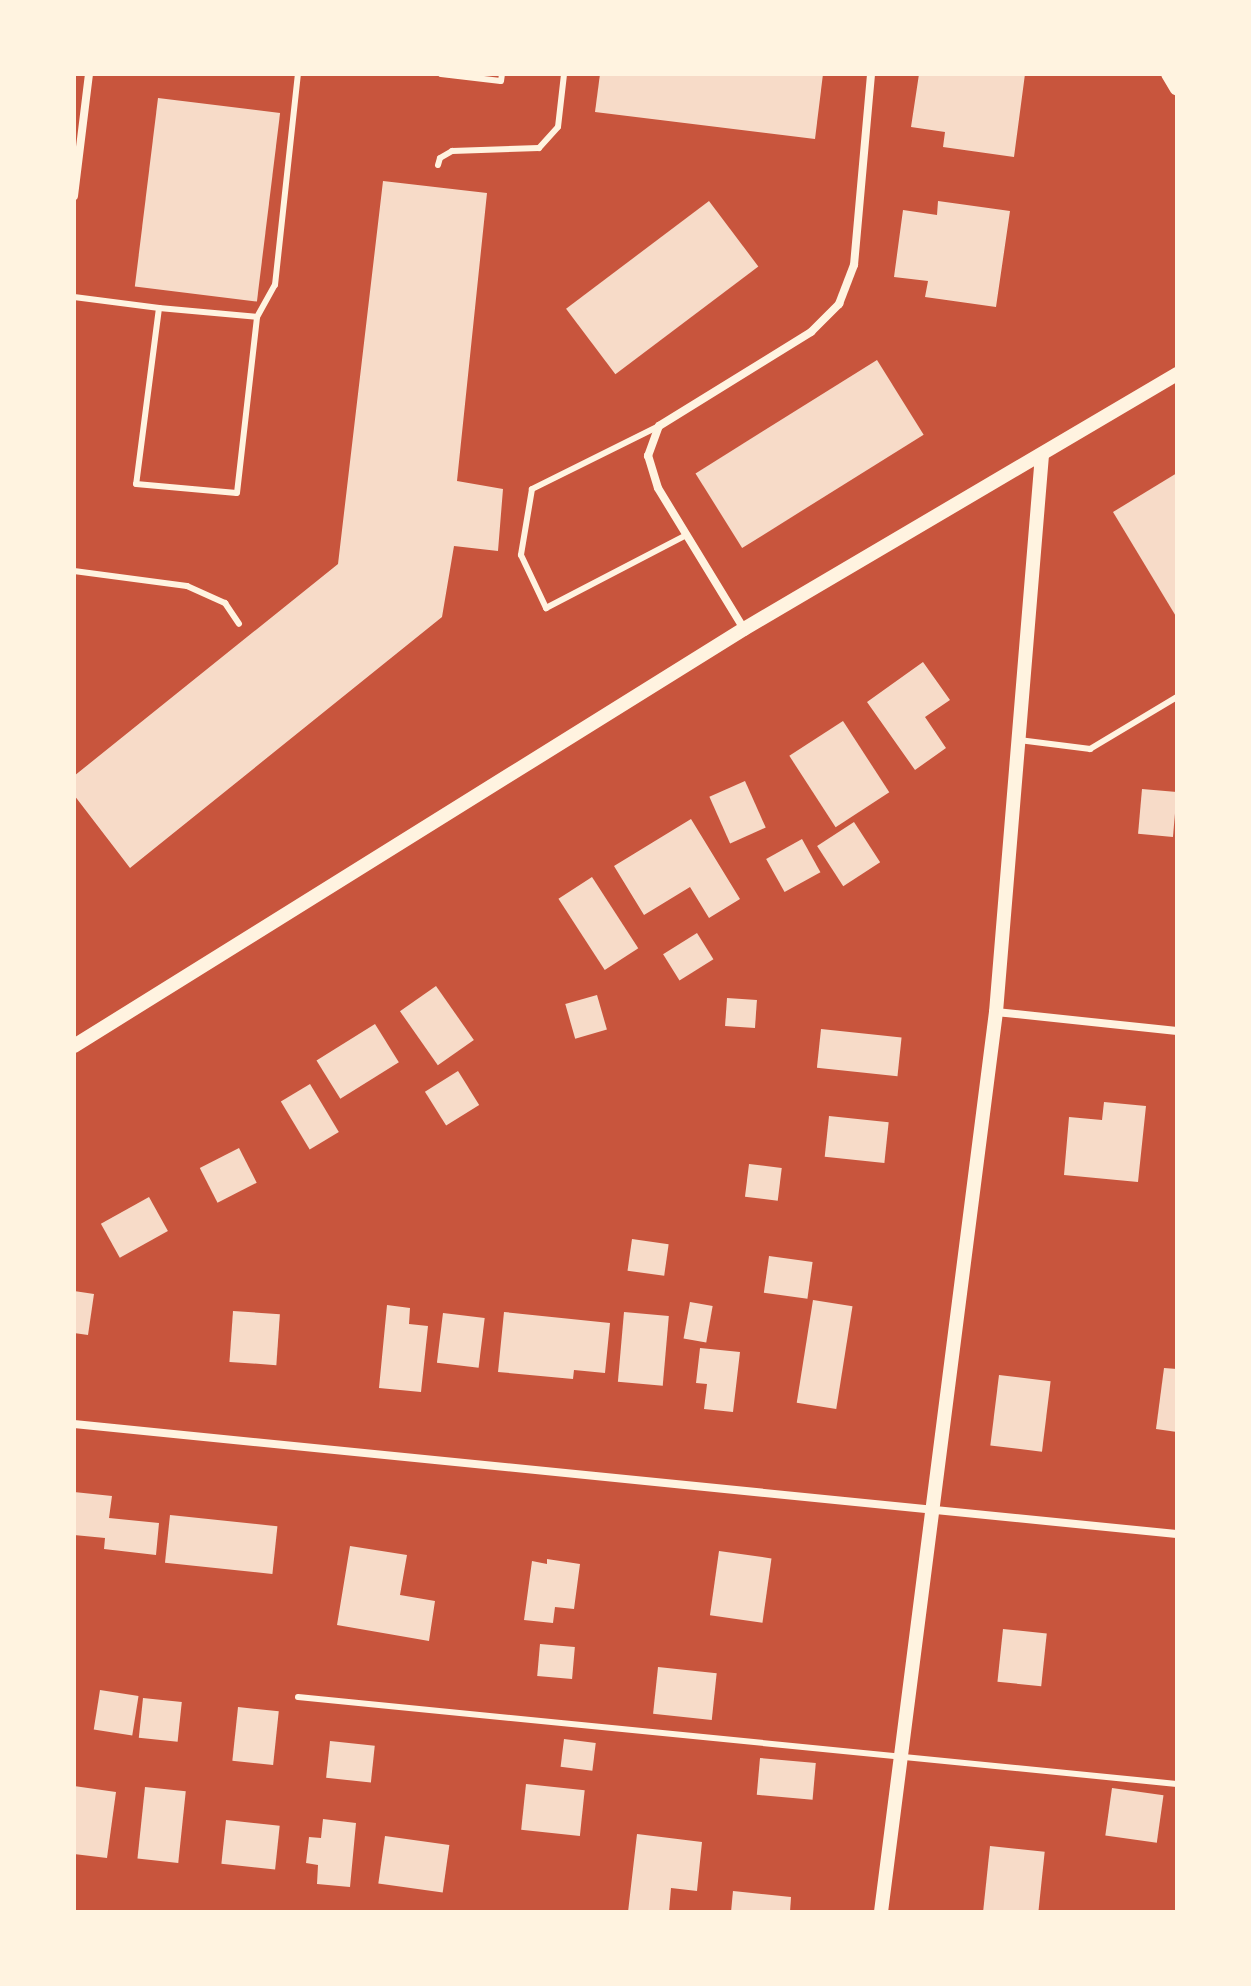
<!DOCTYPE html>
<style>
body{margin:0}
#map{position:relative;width:1251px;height:1986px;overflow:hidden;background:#c8553d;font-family:"Roboto Condensed",sans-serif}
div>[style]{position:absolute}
.building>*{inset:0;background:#f7dbc8;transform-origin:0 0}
.service>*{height:6px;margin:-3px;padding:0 3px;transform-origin:3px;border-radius:3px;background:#fff3e0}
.minor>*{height:8px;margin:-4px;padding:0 4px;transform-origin:4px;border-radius:4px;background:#fff3e0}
.tertiary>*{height:14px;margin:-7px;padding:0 7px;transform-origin:7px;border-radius:7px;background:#fff3e0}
span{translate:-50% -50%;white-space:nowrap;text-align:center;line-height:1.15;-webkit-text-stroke:7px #fff3e0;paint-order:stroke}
.frame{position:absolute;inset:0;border:76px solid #fff3e0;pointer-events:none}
</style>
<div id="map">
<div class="building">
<i style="clip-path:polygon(600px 74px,823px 74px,815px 139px,595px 112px)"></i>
<i style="clip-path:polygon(919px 74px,1025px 74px,1014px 157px,943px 147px,945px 132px,911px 127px)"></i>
<i style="left:158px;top:98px;width:123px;height:190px;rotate:7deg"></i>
<i style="clip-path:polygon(383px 181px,487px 193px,457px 481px,503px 489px,498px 551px,454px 546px,442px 617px,130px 868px,74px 795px,74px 776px,338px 564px)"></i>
<i style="left:709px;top:201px;width:82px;height:179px;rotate:53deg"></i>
<i style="clip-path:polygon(938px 201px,1010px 211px,996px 307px,925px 297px,928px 281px,894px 277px,903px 210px,937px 215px)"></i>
<i style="left:877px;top:360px;width:88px;height:214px;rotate:58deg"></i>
<i style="clip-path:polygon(1177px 473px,1177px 618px,1113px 512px)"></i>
<i style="clip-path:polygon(923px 662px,950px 700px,925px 717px,946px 748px,915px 770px,867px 702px)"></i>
<i style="left:843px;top:721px;width:85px;height:64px;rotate:57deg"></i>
<i style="left:745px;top:781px;width:51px;height:39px;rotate:66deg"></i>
<i style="left:1142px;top:789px;width:35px;height:45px;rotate:5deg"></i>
<i style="clip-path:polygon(691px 819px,740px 899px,709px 918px,690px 887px,644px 915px,614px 866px)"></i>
<i style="left:854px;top:822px;width:48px;height:44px;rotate:57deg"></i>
<i style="left:802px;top:839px;width:38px;height:41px;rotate:61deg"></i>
<i style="left:592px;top:877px;width:85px;height:40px;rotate:57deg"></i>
<i style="left:697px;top:933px;width:31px;height:40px;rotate:58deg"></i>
<i style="left:436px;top:986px;width:66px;height:44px;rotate:55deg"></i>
<i style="left:597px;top:995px;width:36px;height:33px;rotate:74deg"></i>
<i style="left:727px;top:998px;width:30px;height:28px;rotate:4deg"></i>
<i style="left:375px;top:1024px;width:45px;height:69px;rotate:58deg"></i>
<i style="left:821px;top:1029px;width:81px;height:39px;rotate:6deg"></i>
<i style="left:458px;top:1071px;width:40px;height:39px;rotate:58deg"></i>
<i style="left:310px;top:1084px;width:56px;height:34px;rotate:59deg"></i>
<i style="clip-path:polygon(1104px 1102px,1146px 1106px,1138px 1182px,1064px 1175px,1069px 1117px,1102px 1120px)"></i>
<i style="left:829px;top:1116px;width:60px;height:41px;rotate:6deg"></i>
<i style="left:239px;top:1148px;width:39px;height:44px;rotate:63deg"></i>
<i style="left:749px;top:1164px;width:33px;height:33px;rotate:7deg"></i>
<i style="left:149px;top:1197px;width:39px;height:55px;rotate:61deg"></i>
<i style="left:632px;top:1239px;width:37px;height:32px;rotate:8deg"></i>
<i style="left:769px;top:1256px;width:44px;height:37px;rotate:8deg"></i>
<i style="clip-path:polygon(74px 1291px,94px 1294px,88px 1335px,74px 1333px)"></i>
<i style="left:813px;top:1300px;width:40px;height:104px;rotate:9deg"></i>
<i style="left:690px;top:1302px;width:23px;height:37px;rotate:10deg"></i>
<i style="clip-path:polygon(387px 1305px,410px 1308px,409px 1324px,428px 1326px,421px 1392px,379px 1388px)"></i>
<i style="left:233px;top:1311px;width:47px;height:51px;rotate:4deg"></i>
<i style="clip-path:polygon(504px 1312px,610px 1323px,605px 1373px,574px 1370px,573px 1379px,498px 1372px)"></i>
<i style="left:624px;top:1312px;width:45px;height:70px;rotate:5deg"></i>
<i style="left:443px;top:1313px;width:42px;height:50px;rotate:7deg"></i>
<i style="clip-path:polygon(700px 1348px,740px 1352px,733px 1412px,704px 1409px,707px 1384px,696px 1383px)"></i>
<i style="clip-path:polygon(1164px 1368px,1177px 1369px,1177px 1432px,1156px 1429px)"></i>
<i style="left:999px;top:1375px;width:52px;height:71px;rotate:7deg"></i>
<i style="clip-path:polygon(74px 1492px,112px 1496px,109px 1518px,159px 1523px,156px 1555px,104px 1549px,105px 1538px,74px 1535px)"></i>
<i style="left:170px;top:1515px;width:108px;height:48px;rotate:6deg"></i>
<i style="clip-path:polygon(350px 1546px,407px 1555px,400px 1595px,435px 1601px,429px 1641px,337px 1625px)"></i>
<i style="left:719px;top:1551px;width:53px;height:65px;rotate:8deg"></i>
<i style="clip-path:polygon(547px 1559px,580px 1564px,574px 1609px,555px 1607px,553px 1623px,524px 1620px,532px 1561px,547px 1564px)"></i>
<i style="left:1003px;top:1629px;width:44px;height:53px;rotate:6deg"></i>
<i style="left:540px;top:1644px;width:35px;height:32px;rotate:5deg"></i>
<i style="left:658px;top:1667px;width:59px;height:47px;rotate:6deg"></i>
<i style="left:100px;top:1690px;width:39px;height:40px;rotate:9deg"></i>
<i style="left:143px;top:1698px;width:39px;height:40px;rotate:6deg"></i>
<i style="left:238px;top:1707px;width:41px;height:54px;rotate:6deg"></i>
<i style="left:564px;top:1739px;width:32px;height:28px;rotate:7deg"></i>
<i style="left:330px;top:1741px;width:45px;height:37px;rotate:6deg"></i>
<i style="left:760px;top:1758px;width:56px;height:37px;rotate:5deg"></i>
<i style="left:526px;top:1784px;width:59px;height:46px;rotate:6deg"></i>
<i style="clip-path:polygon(74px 1786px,116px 1792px,107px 1858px,74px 1854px)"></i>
<i style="left:145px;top:1787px;width:41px;height:72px;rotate:6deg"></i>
<i style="left:1112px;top:1788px;width:52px;height:48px;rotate:8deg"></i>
<i style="clip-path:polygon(323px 1819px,356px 1823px,350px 1887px,317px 1884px,318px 1865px,306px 1863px,309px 1837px,321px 1838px)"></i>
<i style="left:226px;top:1820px;width:54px;height:44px;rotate:6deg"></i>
<i style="clip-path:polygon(637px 1834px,702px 1842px,697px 1891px,671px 1888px,669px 1912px,628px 1912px)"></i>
<i style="left:385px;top:1836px;width:65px;height:48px;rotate:8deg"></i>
<i style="left:990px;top:1846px;width:55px;height:66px;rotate:6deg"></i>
<i style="clip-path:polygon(733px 1891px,791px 1897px,790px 1912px,731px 1912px)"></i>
</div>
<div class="service">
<i style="left:441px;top:74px;width:60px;rotate:6.7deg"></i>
<i style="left:501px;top:81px;width:7px;rotate:-82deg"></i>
<i style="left:438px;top:165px;width:7px;rotate:-74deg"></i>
<i style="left:440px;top:158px;width:14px;rotate:-30deg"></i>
<i style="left:452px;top:151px;width:87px;rotate:-2deg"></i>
<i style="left:539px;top:148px;width:28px;rotate:-48deg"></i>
<i style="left:558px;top:127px;width:53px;rotate:-83.5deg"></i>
<i style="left:74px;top:297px;width:86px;rotate:7.4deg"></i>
<i style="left:159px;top:308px;width:177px;rotate:97.4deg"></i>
<i style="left:136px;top:484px;width:101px;rotate:5.1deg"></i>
<i style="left:237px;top:493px;width:177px;rotate:-83.5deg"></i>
<i style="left:257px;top:317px;width:37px;rotate:-61deg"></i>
<i style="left:275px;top:285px;width:212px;rotate:-83.8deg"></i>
<i style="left:159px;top:308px;width:98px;rotate:5.2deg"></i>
<i style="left:659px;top:426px;width:142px;rotate:153.6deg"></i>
<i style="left:532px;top:489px;width:67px;rotate:99.5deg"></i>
<i style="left:521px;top:555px;width:59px;rotate:64.7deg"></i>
<i style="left:546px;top:608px;width:158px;rotate:-27.5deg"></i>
<i style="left:74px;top:571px;width:114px;rotate:7.6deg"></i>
<i style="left:187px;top:586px;width:42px;rotate:24.1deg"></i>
<i style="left:225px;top:603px;width:25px;rotate:56deg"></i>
<i style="left:1019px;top:740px;width:72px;rotate:7.2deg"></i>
<i style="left:1090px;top:749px;width:101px;rotate:-30.9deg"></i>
<i style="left:298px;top:1697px;width:883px;rotate:5.65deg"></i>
</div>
<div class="minor">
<i style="left:74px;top:196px;width:123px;rotate:-83deg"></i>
<i style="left:744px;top:629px;width:165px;rotate:-121.4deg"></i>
<i style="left:658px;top:488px;width:34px;rotate:-107deg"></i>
<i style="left:648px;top:456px;width:32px;rotate:-70deg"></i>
<i style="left:659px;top:426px;width:179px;rotate:-31.7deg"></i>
<i style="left:811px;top:332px;width:40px;rotate:-45deg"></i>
<i style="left:839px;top:304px;width:42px;rotate:-69deg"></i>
<i style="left:854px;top:265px;width:192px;rotate:-84.9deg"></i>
<i style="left:996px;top:1012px;width:182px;rotate:6deg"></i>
<i style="left:74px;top:1424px;width:1108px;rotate:5.7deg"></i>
</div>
<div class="tertiary">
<i style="left:1168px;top:74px;width:17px;rotate:59deg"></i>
<i style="left:74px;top:1046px;width:789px;rotate:-31.9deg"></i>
<i style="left:744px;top:629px;width:503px;rotate:-30.49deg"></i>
<i style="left:881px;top:1912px;width:907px;rotate:-82.72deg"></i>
<i style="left:996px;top:1012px;width:559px;rotate:-85.28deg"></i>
</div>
<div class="frame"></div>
</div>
